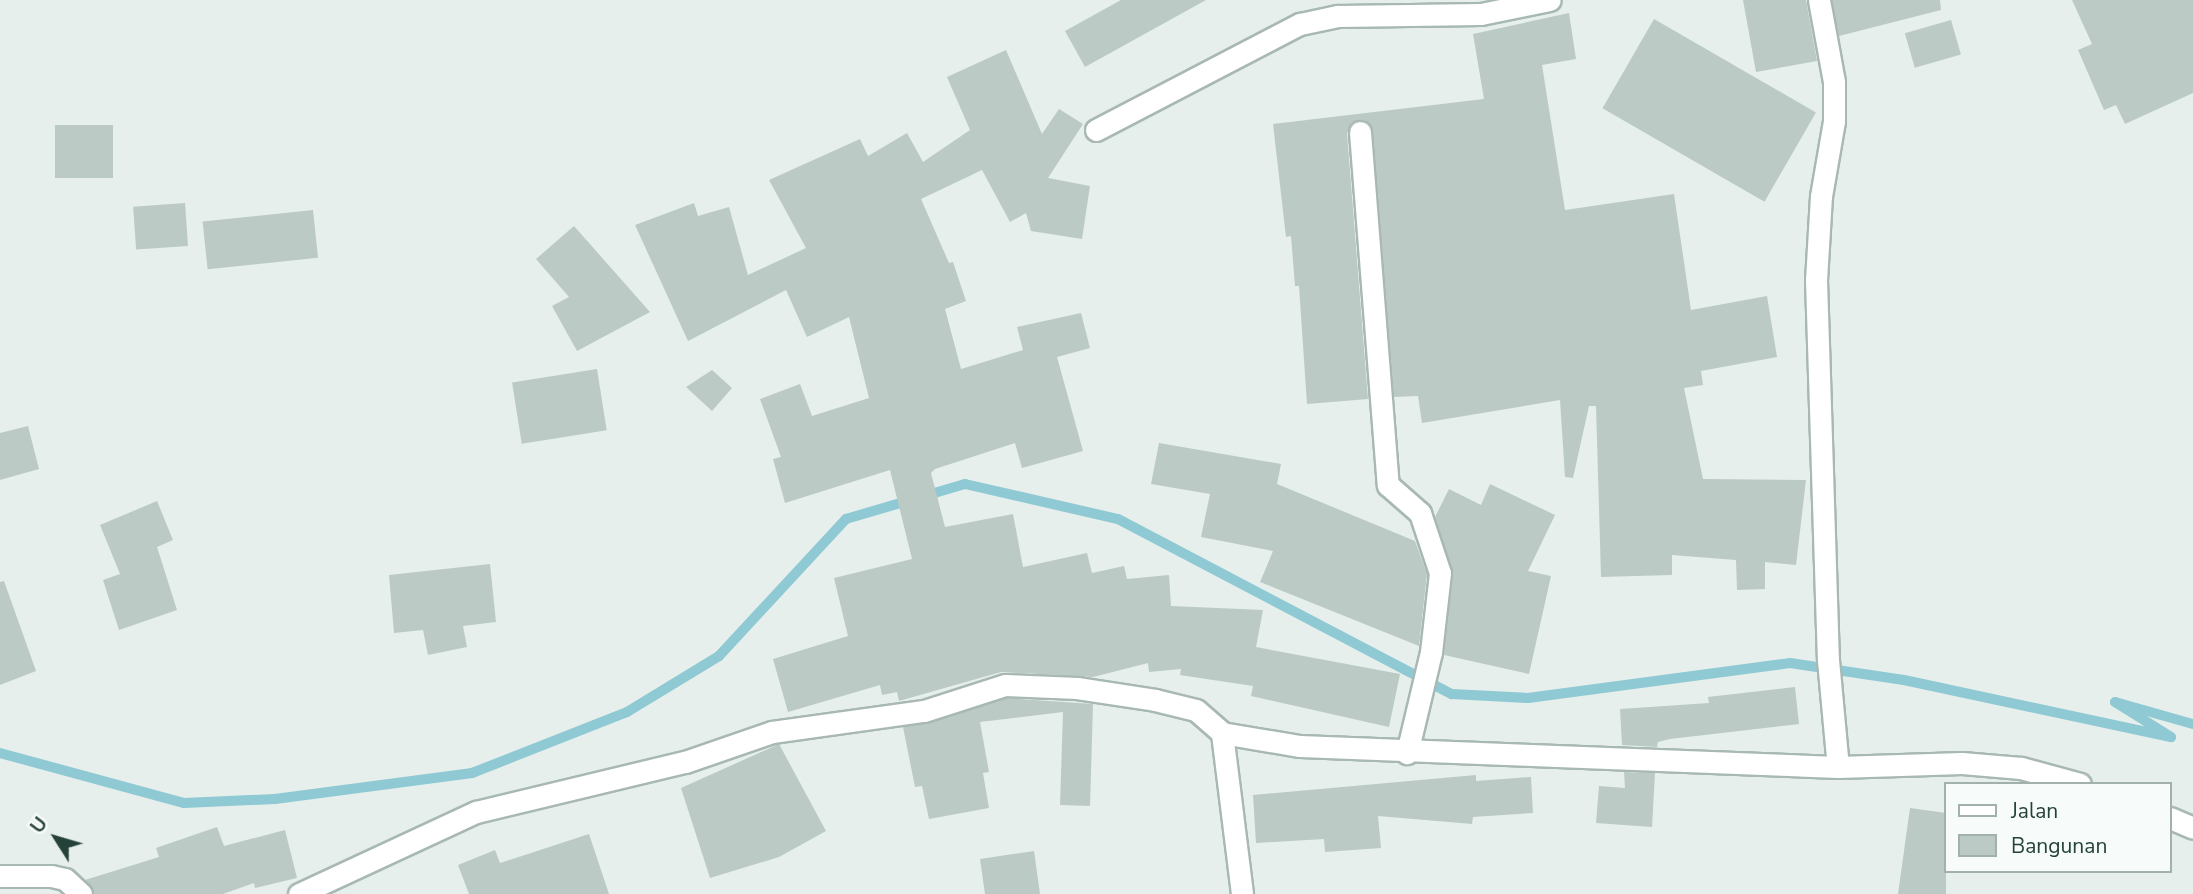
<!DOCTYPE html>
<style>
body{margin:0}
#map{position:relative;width:2193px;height:894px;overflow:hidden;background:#e6efeb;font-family:"Nunito Sans",sans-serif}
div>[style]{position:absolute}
.stream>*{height:10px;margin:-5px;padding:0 5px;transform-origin:5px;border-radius:5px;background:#8ec9d4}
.building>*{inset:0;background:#bbcac4;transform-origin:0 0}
.roads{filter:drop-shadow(2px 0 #a8b8b2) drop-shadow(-2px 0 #a8b8b2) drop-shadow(0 2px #a8b8b2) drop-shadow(0 -2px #a8b8b2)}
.minor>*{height:21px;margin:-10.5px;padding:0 10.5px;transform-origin:10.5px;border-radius:10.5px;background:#fff}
span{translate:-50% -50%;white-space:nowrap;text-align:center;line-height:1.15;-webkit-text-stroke:7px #f7fbf9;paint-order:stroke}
.legend{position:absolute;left:1944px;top:782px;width:228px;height:91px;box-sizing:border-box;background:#f7fbf9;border:2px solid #a3b1ad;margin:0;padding:9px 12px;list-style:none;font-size:21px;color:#24423a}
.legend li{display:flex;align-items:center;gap:14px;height:35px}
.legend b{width:35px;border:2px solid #a3b1ad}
.north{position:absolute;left:21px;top:803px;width:70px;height:70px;-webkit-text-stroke:5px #f7fbf9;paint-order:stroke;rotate:307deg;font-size:19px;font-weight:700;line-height:28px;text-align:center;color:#24423a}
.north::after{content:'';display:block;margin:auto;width:24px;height:32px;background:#24423a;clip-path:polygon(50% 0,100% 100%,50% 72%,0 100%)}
</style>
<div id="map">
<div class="stream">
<i style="left:0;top:753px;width:191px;rotate:15.2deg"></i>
<i style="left:184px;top:803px;width:91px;rotate:-2.5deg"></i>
<i style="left:275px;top:799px;width:199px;rotate:-7.5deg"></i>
<i style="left:472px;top:773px;width:167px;rotate:-21.5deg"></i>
<i style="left:627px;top:712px;width:108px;rotate:-31.3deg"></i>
<i style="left:719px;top:656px;width:187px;rotate:-47.2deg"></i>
<i style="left:846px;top:519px;width:124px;rotate:-16.4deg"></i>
<i style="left:965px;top:484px;width:157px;rotate:12.9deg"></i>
<i style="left:1118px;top:519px;width:377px;rotate:27.7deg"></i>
<i style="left:1452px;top:694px;width:76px;rotate:3deg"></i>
<i style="left:1528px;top:698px;width:264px;rotate:-7.6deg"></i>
<i style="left:1790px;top:663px;width:115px;rotate:8.5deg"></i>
<i style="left:1904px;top:680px;width:273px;rotate:12.1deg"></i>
<i style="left:2171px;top:737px;width:66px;rotate:-148deg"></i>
<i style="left:2115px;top:702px;width:81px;rotate:15.8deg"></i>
</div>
<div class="building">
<i style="clip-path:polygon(1121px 0,1206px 0,1085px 67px,1065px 31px)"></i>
<i style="clip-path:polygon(1743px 0,1806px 0,1817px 61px,1756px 72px)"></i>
<i style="clip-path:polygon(1832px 0,1940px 0,1941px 10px,1839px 36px)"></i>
<i style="clip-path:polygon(2072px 0,2193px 0,2193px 93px,2125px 124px,2116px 105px,2104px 110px,2078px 50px,2092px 44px)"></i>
<i style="clip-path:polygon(1569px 13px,1576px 59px,1542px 65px,1565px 210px,1674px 194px,1691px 310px,1767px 296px,1777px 357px,1701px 371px,1703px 385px,1684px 388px,1703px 479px,1806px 480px,1796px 565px,1765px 562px,1765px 589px,1737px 590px,1736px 560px,1672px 555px,1672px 575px,1601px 577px,1596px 406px,1589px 406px,1573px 478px,1565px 477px,1560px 400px,1422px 423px,1418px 396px,1394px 397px,1373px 131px,1365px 120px,1352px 122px,1347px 133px,1368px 399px,1307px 404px,1299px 286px,1295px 286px,1291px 236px,1286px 237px,1273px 124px,1484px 99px,1473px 34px)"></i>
<i style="left:1654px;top:19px;width:187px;height:103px;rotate:30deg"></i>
<i style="left:1951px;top:20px;width:36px;height:48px;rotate:74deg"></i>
<i style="clip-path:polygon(1006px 50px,1042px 134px,1059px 109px,1083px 124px,1048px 178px,1090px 186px,1082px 239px,1031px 231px,1026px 213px,1010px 222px,982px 170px,921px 199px,949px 263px,953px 262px,966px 301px,945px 309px,961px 369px,1023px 350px,1017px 327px,1081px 313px,1090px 348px,1057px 357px,1083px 451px,1022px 468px,1015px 443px,935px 469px,931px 473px,945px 527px,1013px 514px,1023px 567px,1087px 553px,1092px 573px,1124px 566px,1127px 579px,1169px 575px,1171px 606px,1263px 610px,1256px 647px,1400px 674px,1389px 727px,1251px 696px,1253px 686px,1180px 675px,1181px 669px,1149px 672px,1148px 663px,1093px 677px,1001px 672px,899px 701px,897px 692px,882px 695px,880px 685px,788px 712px,773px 659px,848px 636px,834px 578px,912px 559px,890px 470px,785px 503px,773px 459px,781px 457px,760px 399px,800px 384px,812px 416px,869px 398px,849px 317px,807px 337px,786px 290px,688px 341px,635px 225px,694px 203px,698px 216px,729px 207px,748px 275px,806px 248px,769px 180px,860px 139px,868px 156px,907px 133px,923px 162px,970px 130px,947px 77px)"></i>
<i style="left:55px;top:125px;width:58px;height:53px"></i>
<i style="left:185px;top:203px;width:43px;height:52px;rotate:86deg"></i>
<i style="left:313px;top:210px;width:48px;height:111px;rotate:84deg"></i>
<i style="clip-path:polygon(574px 226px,650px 312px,577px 351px,552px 306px,569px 297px,536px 259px)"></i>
<i style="left:597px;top:369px;width:62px;height:86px;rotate:81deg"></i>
<i style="clip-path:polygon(712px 370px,732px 388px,712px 411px,686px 387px)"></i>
<i style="clip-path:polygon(28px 426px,39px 469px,0 480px,0 433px)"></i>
<i style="clip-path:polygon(1159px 443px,1281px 464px,1277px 484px,1415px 541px,1427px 574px,1419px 646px,1260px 582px,1273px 551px,1201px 537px,1210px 494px,1151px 484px)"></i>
<i style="clip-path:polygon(1490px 484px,1555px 515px,1528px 571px,1551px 576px,1529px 674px,1444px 655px,1453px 574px,1435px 517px,1449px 489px,1481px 505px)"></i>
<i style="clip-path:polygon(157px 501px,173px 540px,157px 547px,177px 610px,119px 630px,103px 580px,120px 574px,100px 525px)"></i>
<i style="clip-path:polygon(490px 564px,496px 622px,463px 626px,467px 647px,428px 655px,423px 630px,394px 633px,389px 575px)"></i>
<i style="clip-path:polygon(4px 581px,36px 671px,0 685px,0 582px)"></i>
<i style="clip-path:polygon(1795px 687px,1799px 724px,1670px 739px,1658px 742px,1657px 747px,1622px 745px,1620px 709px,1709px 703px,1708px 697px)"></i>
<i style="clip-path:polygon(1007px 698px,1093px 704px,1090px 806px,1060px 805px,1063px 712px,980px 722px,989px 772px,983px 773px,989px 808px,929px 819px,922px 786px,915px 787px,903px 727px)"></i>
<i style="clip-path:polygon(779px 744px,826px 831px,779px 857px,710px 878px,681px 788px)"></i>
<i style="clip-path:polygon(1624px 772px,1655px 773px,1652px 827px,1596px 823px,1599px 786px,1625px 788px)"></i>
<i style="clip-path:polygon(1476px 775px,1476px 781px,1531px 777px,1533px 813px,1473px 817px,1472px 824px,1378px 816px,1381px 848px,1325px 852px,1324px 839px,1256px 843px,1253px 795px)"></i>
<i style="clip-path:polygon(1910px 808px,1946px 813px,1946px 894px,1898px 894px)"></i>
<i style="clip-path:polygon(217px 827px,224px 846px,285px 830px,297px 878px,255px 888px,254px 883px,223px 894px,94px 894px,85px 880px,159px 857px,156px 848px)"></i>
<i style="clip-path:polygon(589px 834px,609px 894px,469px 894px,458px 865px,495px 850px,500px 863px)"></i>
<i style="clip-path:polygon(1034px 851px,1040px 894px,985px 894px,980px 859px)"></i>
</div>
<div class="roads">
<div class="minor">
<i style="left:1819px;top:0;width:83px;rotate:79.6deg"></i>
<i style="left:1834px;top:82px;width:39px;rotate:90deg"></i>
<i style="left:1834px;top:121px;width:76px;rotate:99.8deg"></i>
<i style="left:1821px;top:196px;width:84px;rotate:93.4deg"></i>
<i style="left:1816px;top:280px;width:380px;rotate:88.2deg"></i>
<i style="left:1828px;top:660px;width:107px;rotate:84.7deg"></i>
<i style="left:1096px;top:130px;width:230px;rotate:-27.5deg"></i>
<i style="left:1300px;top:24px;width:39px;rotate:-12deg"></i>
<i style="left:1338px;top:16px;width:143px;rotate:-0.8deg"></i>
<i style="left:1481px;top:14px;width:70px;rotate:-11.5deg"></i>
<i style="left:1360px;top:132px;width:354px;rotate:85.5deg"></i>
<i style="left:1388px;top:485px;width:43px;rotate:41.2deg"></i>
<i style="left:1420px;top:513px;width:63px;rotate:71.6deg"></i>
<i style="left:1440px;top:573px;width:80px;rotate:96.5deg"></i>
<i style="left:1431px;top:652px;width:104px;rotate:103.4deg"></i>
<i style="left:1222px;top:733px;width:162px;rotate:82.9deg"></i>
<i style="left:2170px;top:818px;width:25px;rotate:23deg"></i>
<i style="left:0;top:876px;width:51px"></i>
<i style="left:51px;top:876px;width:14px;rotate:12deg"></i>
<i style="left:65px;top:879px;width:22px;rotate:43deg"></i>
<i style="left:299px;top:894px;width:195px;rotate:-24.9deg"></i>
<i style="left:476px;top:812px;width:215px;rotate:-13.5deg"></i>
<i style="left:685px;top:762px;width:92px;rotate:-19deg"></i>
<i style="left:772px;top:732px;width:153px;rotate:-7.9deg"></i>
<i style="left:924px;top:711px;width:85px;rotate:-17.8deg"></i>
<i style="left:1005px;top:685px;width:72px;rotate:2.4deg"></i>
<i style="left:1077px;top:688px;width:79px;rotate:8.7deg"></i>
<i style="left:1155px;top:700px;width:42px;rotate:13.7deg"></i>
<i style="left:1196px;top:710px;width:35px;rotate:41deg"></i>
<i style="left:1222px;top:733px;width:79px;rotate:9.5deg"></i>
<i style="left:1300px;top:746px;width:538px;rotate:2.24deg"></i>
<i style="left:1838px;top:767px;width:124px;rotate:-1.8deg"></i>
<i style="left:1962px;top:763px;width:59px;rotate:4.8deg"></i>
<i style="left:2021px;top:768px;width:61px;rotate:15.2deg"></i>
</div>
</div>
<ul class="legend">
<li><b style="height:9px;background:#fff"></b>Jalan</li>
<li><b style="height:19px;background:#bbcac4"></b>Bangunan</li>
</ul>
<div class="north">U</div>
</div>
